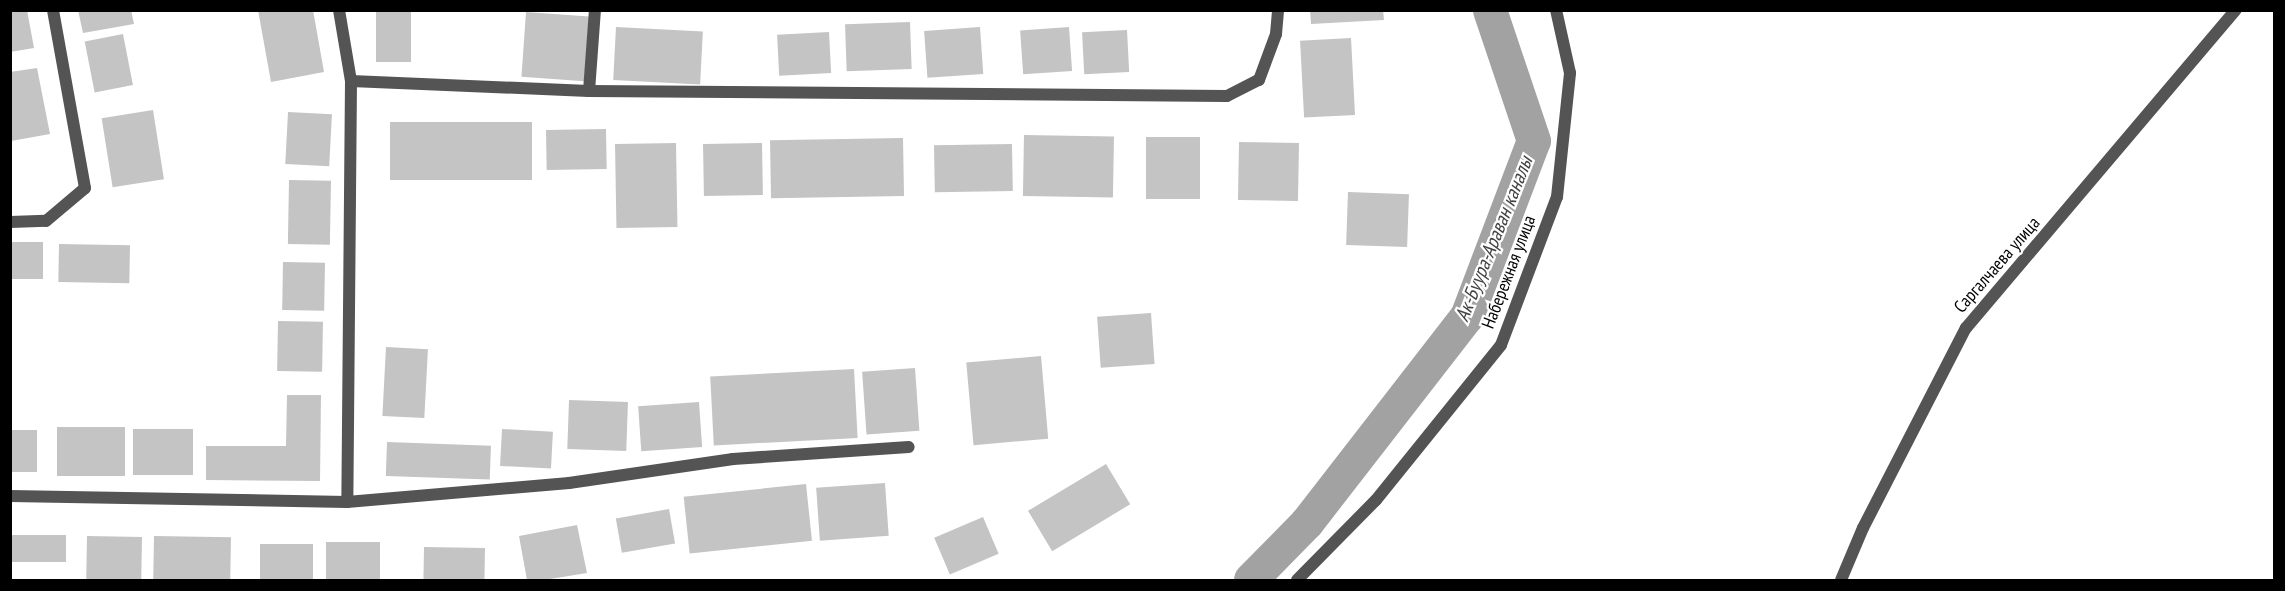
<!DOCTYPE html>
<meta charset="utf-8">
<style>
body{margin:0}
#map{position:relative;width:2285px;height:591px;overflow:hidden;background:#fff;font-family:"PT Sans Narrow",sans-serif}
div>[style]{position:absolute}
.canal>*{height:34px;margin:-17px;padding:0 17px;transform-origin:17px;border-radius:17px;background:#a2a2a2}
.building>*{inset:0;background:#c4c4c4;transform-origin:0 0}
.street>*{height:12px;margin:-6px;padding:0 6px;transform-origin:6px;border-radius:6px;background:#545454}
span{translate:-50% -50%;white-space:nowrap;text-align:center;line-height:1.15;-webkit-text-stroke:4.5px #fff;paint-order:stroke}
.street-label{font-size:18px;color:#000}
.water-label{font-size:20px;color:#434343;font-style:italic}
.frame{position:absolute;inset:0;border:12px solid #000;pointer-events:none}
</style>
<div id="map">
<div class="canal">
<i style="left:1251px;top:580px;width:80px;rotate:-45.5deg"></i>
<i style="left:1307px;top:523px;width:261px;rotate:-52.2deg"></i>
<i style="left:1467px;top:317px;width:188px;rotate:-69.2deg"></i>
<i style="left:1534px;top:141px;width:138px;rotate:-108.6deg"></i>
</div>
<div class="building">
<i style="clip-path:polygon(10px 10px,27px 10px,34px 48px,10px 52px)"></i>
<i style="clip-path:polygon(78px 10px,131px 10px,134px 24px,83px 33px)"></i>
<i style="clip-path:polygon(258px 10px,313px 10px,324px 72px,271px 82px)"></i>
<i style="left:376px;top:10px;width:35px;height:52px"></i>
<i style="clip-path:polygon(1310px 10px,1383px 10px,1384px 20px,1311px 24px)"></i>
<i style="left:526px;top:12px;width:63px;height:65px;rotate:4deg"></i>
<i style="left:910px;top:22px;width:47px;height:65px;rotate:88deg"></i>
<i style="left:616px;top:27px;width:87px;height:53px;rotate:3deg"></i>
<i style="left:980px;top:27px;width:47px;height:56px;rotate:86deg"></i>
<i style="left:1069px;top:27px;width:44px;height:49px;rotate:86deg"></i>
<i style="left:1127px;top:30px;width:42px;height:45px;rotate:87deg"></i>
<i style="left:829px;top:32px;width:41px;height:52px;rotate:87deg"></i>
<i style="left:123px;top:34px;width:52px;height:39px;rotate:79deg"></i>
<i style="left:1351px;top:38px;width:77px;height:51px;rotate:87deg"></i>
<i style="clip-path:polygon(37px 68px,50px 134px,11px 141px,10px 72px)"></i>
<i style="left:153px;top:110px;width:70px;height:52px;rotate:81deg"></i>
<i style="left:288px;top:112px;width:44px;height:52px;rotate:3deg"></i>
<i style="left:390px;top:122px;width:142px;height:58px"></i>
<i style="left:606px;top:129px;width:40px;height:60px;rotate:89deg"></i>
<i style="left:1024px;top:135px;width:90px;height:61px;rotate:1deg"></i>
<i style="left:1146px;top:137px;width:54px;height:62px"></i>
<i style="left:903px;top:138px;width:58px;height:133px;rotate:89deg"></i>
<i style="left:1239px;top:142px;width:60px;height:58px;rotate:1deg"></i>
<i style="left:676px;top:143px;width:84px;height:61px;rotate:89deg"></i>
<i style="left:762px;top:143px;width:52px;height:59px;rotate:89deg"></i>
<i style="left:1012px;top:144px;width:47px;height:78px;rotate:89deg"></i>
<i style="left:289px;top:180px;width:42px;height:64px;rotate:1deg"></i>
<i style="left:1348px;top:192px;width:61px;height:53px;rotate:2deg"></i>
<i style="left:10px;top:242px;width:33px;height:37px"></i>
<i style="left:59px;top:244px;width:71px;height:38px;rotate:1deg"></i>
<i style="left:283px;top:262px;width:42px;height:48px;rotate:1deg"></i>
<i style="left:1151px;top:313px;width:51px;height:54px;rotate:86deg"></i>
<i style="left:278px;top:321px;width:45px;height:50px;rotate:1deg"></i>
<i style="left:386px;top:347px;width:42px;height:69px;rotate:3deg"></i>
<i style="left:1041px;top:356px;width:83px;height:75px;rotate:85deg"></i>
<i style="left:915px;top:368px;width:63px;height:53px;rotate:86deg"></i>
<i style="left:854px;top:369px;width:69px;height:144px;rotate:87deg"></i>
<i style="clip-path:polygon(287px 395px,321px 395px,320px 481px,206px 480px,206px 446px,286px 446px)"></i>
<i style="left:569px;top:400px;width:59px;height:49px;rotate:2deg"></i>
<i style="left:699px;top:402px;width:45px;height:61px;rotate:86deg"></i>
<i style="left:57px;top:427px;width:68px;height:49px"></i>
<i style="left:133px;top:429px;width:60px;height:46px"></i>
<i style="left:502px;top:429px;width:51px;height:37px;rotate:3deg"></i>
<i style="left:10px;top:430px;width:27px;height:42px"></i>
<i style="left:387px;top:442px;width:104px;height:34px;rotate:2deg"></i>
<i style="left:1106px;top:464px;width:47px;height:91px;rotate:59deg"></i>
<i style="left:885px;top:483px;width:53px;height:69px;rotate:86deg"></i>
<i style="left:806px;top:484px;width:57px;height:123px;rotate:84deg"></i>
<i style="left:669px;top:509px;width:35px;height:54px;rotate:80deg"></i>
<i style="left:983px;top:517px;width:40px;height:53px;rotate:67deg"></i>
<i style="clip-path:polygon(577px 525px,587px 573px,544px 580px,527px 580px,519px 536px)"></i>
<i style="left:10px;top:535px;width:56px;height:27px"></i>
<i style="left:87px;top:536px;width:55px;height:44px;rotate:1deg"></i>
<i style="left:154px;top:536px;width:77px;height:44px;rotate:1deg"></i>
<i style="left:326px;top:542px;width:54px;height:38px"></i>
<i style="left:260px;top:544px;width:53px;height:36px"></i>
<i style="left:424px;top:547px;width:61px;height:33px;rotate:1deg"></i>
</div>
<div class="street">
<i style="left:339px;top:10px;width:72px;rotate:80.4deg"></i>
<i style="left:351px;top:81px;width:421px;rotate:90.5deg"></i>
<i style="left:351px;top:81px;width:238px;rotate:2.4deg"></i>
<i style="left:589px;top:91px;width:638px;rotate:0.45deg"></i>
<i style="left:1227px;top:96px;width:36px;rotate:-27deg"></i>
<i style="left:1259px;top:80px;width:49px;rotate:-69.7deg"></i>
<i style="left:1276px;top:34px;width:24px;rotate:-85deg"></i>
<i style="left:589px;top:91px;width:81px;rotate:-85.8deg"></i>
<i style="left:10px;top:222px;width:36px;rotate:-2deg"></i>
<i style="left:46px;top:221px;width:51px;rotate:-40.2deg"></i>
<i style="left:85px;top:188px;width:181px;rotate:-100.2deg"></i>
<i style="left:10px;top:496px;width:337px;rotate:1deg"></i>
<i style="left:347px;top:502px;width:223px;rotate:-4.9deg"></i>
<i style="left:569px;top:483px;width:166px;rotate:-8.3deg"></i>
<i style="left:733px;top:459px;width:176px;rotate:-3.9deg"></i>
<i style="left:1297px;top:580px;width:112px;rotate:-45.4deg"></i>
<i style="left:1376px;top:500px;width:199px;rotate:-51.1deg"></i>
<i style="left:1501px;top:345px;width:158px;rotate:-69.3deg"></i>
<i style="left:1557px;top:197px;width:125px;rotate:-84deg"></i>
<i style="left:1570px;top:73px;width:65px;rotate:-102.5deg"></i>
<i style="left:1841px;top:580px;width:56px;rotate:-67.1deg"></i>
<i style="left:1863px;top:528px;width:225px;rotate:-62.8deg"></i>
<i style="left:1966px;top:328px;width:417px;rotate:-49.7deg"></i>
</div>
<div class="street-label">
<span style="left:1997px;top:265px;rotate:-49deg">Саргалчаева улица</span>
<span style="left:1509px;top:272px;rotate:-69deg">Набережная улица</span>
</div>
<div class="water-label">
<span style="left:1494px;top:239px;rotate:-68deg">Ак-Буура-Араван каналы</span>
</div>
<div class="frame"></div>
</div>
